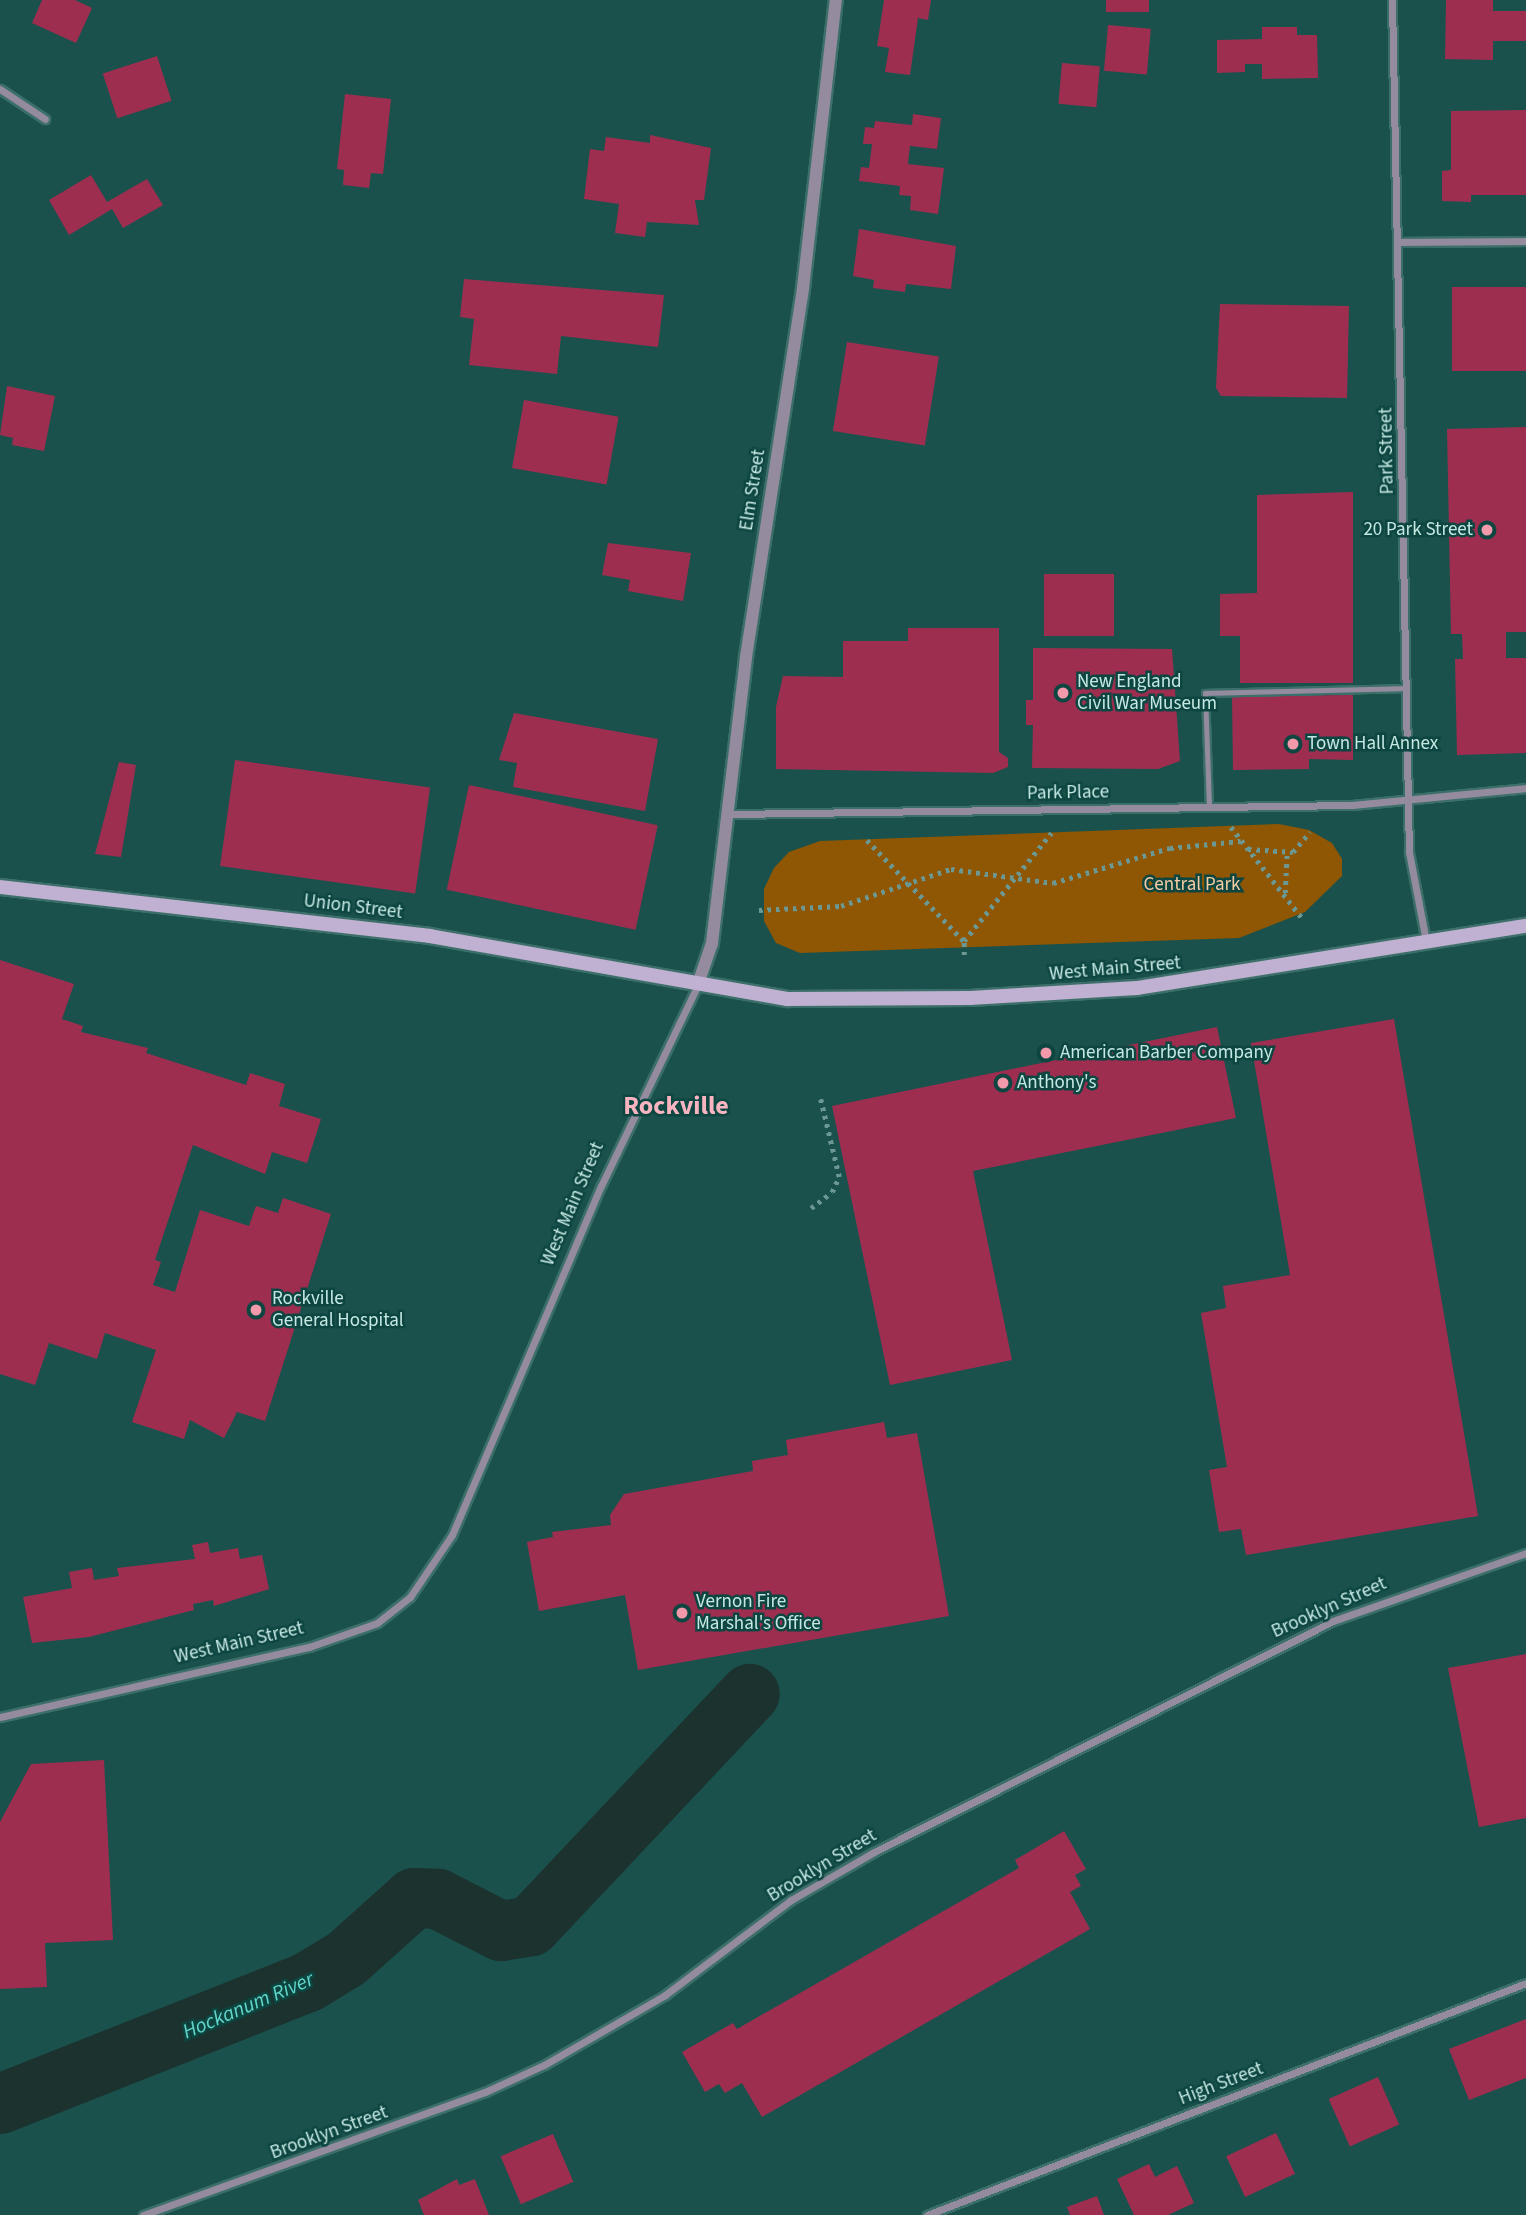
<!DOCTYPE html>
<style>
body{margin:0}
#map{position:relative;width:1526px;height:2215px;overflow:hidden;background:#1b514c;font-family:"Source Sans 3",sans-serif}
div>[style]{position:absolute}
.green>*{inset:0;background:#8f5603}
.river>*{height:60px;margin:-30px;padding:0 30px;transform-origin:30px;border-radius:30px;background:#1b322f}
.building>*{inset:0;background:#9e2e50;transform-origin:0 0}
.path>*{height:4.5px;margin-top:-2.25px;transform-origin:0;background:repeating-linear-gradient(90deg,#6b9893 0 3.5px,transparent 0 8.5px)}
.roads{filter:drop-shadow(2px 0 #3d6f6a) drop-shadow(-2px 0 #3d6f6a) drop-shadow(0 2px #3d6f6a) drop-shadow(0 -2px #3d6f6a)}
.service>*{height:5px;margin:-2.5px;padding:0 2.5px;transform-origin:2.5px;border-radius:2.5px;background:#948b9f}
.minor>*{height:7px;margin:-3.5px;padding:0 3.5px;transform-origin:3.5px;border-radius:3.5px;background:#948b9f}
.tertiary>*{height:12px;margin:-6px;padding:0 6px;transform-origin:6px;border-radius:6px;background:#948b9f}
.secondary>*{height:14px;margin:-7px;padding:0 7px;transform-origin:7px;border-radius:7px;background:#c0b0d1}
.dots>*{width:19px;height:19px;translate:-50% -50%;box-sizing:border-box;border:4px solid #0d4641;border-radius:50%}
span{translate:-50% -50%;white-space:nowrap;text-align:center;line-height:1.15;-webkit-text-stroke:5px #0d4641;paint-order:stroke}
.street-label{font-size:19px;color:#c6e8e3}
.poi-label{font-size:19px;color:#c6e8e3}
.right{translate:-100% -50%;text-align:right}
.left{translate:0 -50%;text-align:left}
.park-label{font-size:19px;color:#f5cca3}
.water-label{font-size:21px;color:#62d6ca;font-style:italic}
.district-label{font-size:26px;color:#f8b5c1;font-weight:700}
</style>
<div id="map">
<div class="green">
<i style="clip-path:polygon(1279px 824px,1309px 830px,1332px 843px,1342px 859px,1342px 876px,1305px 912px,1239px 938px,800px 953px,776px 943px,764px 921px,764px 889px,774px 868px,789px 852px,820px 841px)"></i>
</div>
<div class="river">
<i style="left:0;top:2104px;width:331px;rotate:-21.6deg"></i>
<i style="left:308px;top:1982px;width:44px;rotate:-31.2deg"></i>
<i style="left:346px;top:1959px;width:91px;rotate:-41.9deg"></i>
<i style="left:414px;top:1898px;width:24px;rotate:2deg"></i>
<i style="left:438px;top:1899px;width:71px;rotate:26.9deg"></i>
<i style="left:501px;top:1931px;width:30px;rotate:-9deg"></i>
<i style="left:531px;top:1926px;width:319px;rotate:-46.7deg"></i>
</div>
<div class="building">
<i style="clip-path:polygon(42px 0,75px 0,92px 8px,76px 43px,32px 23px)"></i>
<i style="clip-path:polygon(884px 0,931px 0,928px 20px,918px 18px,910px 75px,885px 72px,889px 48px,877px 46px)"></i>
<i style="left:1106px;top:0;width:43px;height:12px"></i>
<i style="clip-path:polygon(1446px 0,1493px 0,1493px 11px,1526px 11px,1526px 41px,1493px 41px,1493px 60px,1445px 59px)"></i>
<i style="left:1108px;top:25px;width:43px;height:46px;rotate:5deg"></i>
<i style="clip-path:polygon(1262px 27px,1297px 27px,1297px 35px,1317px 35px,1318px 78px,1262px 79px,1262px 64px,1245px 64px,1245px 72px,1217px 73px,1217px 40px,1262px 39px)"></i>
<i style="left:157px;top:56px;width:47px;height:57px;rotate:72deg"></i>
<i style="left:1062px;top:63px;width:38px;height:41px;rotate:5deg"></i>
<i style="clip-path:polygon(345px 94px,391px 99px,383px 174px,371px 173px,369px 188px,343px 185px,344px 170px,337px 169px)"></i>
<i style="clip-path:polygon(1526px 110px,1526px 195px,1471px 195px,1471px 202px,1442px 201px,1442px 171px,1451px 170px,1451px 111px)"></i>
<i style="clip-path:polygon(913px 114px,941px 118px,937px 149px,910px 146px,908px 164px,944px 168px,938px 214px,910px 210px,911px 196px,899px 195px,900px 186px,859px 181px,861px 167px,869px 168px,872px 144px,863px 144px,865px 127px,874px 128px,875px 121px,912px 125px)"></i>
<i style="clip-path:polygon(650px 135px,711px 148px,704px 200px,695px 200px,699px 225px,647px 222px,645px 237px,615px 233px,619px 204px,584px 199px,590px 149px,604px 151px,606px 137px,650px 143px)"></i>
<i style="clip-path:polygon(91px 175px,107px 202px,147px 179px,163px 205px,123px 228px,112px 209px,69px 235px,49px 200px)"></i>
<i style="clip-path:polygon(859px 229px,956px 246px,951px 289px,906px 284px,905px 292px,873px 288px,874px 280px,853px 276px)"></i>
<i style="clip-path:polygon(464px 279px,664px 295px,658px 347px,561px 336px,557px 374px,469px 365px,474px 319px,460px 317px)"></i>
<i style="left:1526px;top:287px;width:84px;height:74px;rotate:90deg"></i>
<i style="clip-path:polygon(1220px 304px,1349px 306px,1347px 398px,1221px 396px,1216px 388px)"></i>
<i style="left:847px;top:342px;width:93px;height:90px;rotate:9deg"></i>
<i style="clip-path:polygon(7px 386px,55px 396px,44px 451px,12px 445px,13px 438px,0 435px)"></i>
<i style="left:524px;top:400px;width:96px;height:69px;rotate:10deg"></i>
<i style="clip-path:polygon(1526px 427px,1526px 632px,1506px 632px,1506px 658px,1526px 658px,1526px 753px,1457px 755px,1455px 659px,1463px 659px,1462px 634px,1451px 634px,1447px 429px)"></i>
<i style="clip-path:polygon(1353px 492px,1353px 683px,1240px 683px,1240px 636px,1220px 636px,1220px 594px,1257px 593px,1257px 495px)"></i>
<i style="clip-path:polygon(608px 543px,691px 553px,683px 601px,628px 591px,630px 580px,602px 575px)"></i>
<i style="left:1044px;top:574px;width:70px;height:62px"></i>
<i style="clip-path:polygon(908px 628px,999px 628px,999px 752px,1008px 758px,1008px 767px,993px 773px,776px 769px,776px 707px,783px 676px,843px 677px,843px 641px,908px 641px)"></i>
<i style="clip-path:polygon(1033px 648px,1172px 649px,1180px 761px,1158px 769px,1032px 768px,1033px 725px,1026px 725px,1026px 700px,1033px 700px)"></i>
<i style="clip-path:polygon(1353px 695px,1353px 760px,1309px 759px,1309px 769px,1233px 770px,1232px 696px)"></i>
<i style="clip-path:polygon(514px 713px,658px 739px,645px 811px,513px 787px,517px 763px,499px 760px)"></i>
<i style="left:235px;top:760px;width:197px;height:107px;rotate:8deg"></i>
<i style="clip-path:polygon(119px 762px,136px 765px,121px 857px,95px 854px)"></i>
<i style="left:469px;top:785px;width:193px;height:107px;rotate:12deg"></i>
<i style="clip-path:polygon(0 960px,74px 984px,62px 1019px,83px 1026px,81px 1032px,148px 1048px,146px 1053px,246px 1085px,250px 1073px,285px 1084px,279px 1106px,321px 1119px,307px 1163px,272px 1152px,265px 1174px,193px 1145px,155px 1260px,161px 1262px,153px 1285px,175px 1292px,200px 1210px,249px 1226px,256px 1206px,278px 1213px,283px 1198px,331px 1214px,265px 1421px,237px 1412px,224px 1438px,190px 1420px,184px 1439px,132px 1422px,156px 1350px,105px 1333px,97px 1359px,49px 1343px,35px 1385px,0 1374px)"></i>
<i style="clip-path:polygon(1394px 1019px,1478px 1516px,1246px 1555px,1241px 1529px,1219px 1532px,1209px 1470px,1227px 1467px,1201px 1313px,1226px 1308px,1223px 1286px,1290px 1275px,1251px 1043px)"></i>
<i style="clip-path:polygon(1217px 1027px,1236px 1118px,973px 1171px,1012px 1360px,890px 1385px,832px 1106px)"></i>
<i style="clip-path:polygon(884px 1422px,887px 1438px,917px 1433px,949px 1616px,638px 1670px,625px 1595px,539px 1611px,527px 1542px,553px 1537px,552px 1532px,611px 1525px,610px 1515px,624px 1494px,753px 1471px,752px 1461px,788px 1455px,786px 1440px)"></i>
<i style="clip-path:polygon(208px 1542px,210px 1553px,238px 1548px,240px 1559px,262px 1555px,269px 1589px,214px 1606px,213px 1600px,193px 1604px,194px 1610px,89px 1637px,32px 1643px,23px 1597px,72px 1588px,69px 1572px,92px 1568px,94px 1580px,119px 1576px,117px 1568px,195px 1559px,192px 1545px)"></i>
<i style="clip-path:polygon(1526px 1654px,1526px 1818px,1479px 1827px,1448px 1668px)"></i>
<i style="clip-path:polygon(104px 1760px,113px 1940px,45px 1943px,47px 1987px,0 1989px,0 1822px,31px 1764px)"></i>
<i style="clip-path:polygon(1064px 1831px,1086px 1869px,1075px 1875px,1081px 1886px,1070px 1892px,1090px 1929px,762px 2117px,742px 2083px,725px 2093px,719px 2084px,705px 2092px,682px 2052px,733px 2023px,737px 2029px,1019px 1868px,1015px 1860px)"></i>
<i style="clip-path:polygon(1526px 2019px,1526px 2078px,1469px 2100px,1449px 2049px)"></i>
<i style="left:1378px;top:2077px;width:52px;height:54px;rotate:66deg"></i>
<i style="left:1276px;top:2133px;width:45px;height:55px;rotate:65deg"></i>
<i style="left:553px;top:2134px;width:52px;height:57px;rotate:67deg"></i>
<i style="clip-path:polygon(1149px 2164px,1155px 2177px,1177px 2166px,1194px 2203px,1168px 2215px,1134px 2215px,1117px 2179px)"></i>
<i style="clip-path:polygon(457px 2179px,459px 2185px,475px 2179px,489px 2215px,424px 2215px,418px 2200px)"></i>
<i style="clip-path:polygon(1097px 2196px,1104px 2215px,1070px 2215px,1067px 2207px)"></i>
</div>
<div class="path">
<i style="left:1231px;top:827px;width:117px;rotate:52deg"></i>
<i style="left:867px;top:840px;width:140px;rotate:46.2deg"></i>
<i style="left:1248px;top:849px;width:45px;rotate:3.8deg"></i>
<i style="left:1293px;top:852px;width:26px;rotate:-50deg"></i>
<i style="left:1285px;top:893px;width:41px;rotate:-87.2deg"></i>
<i style="left:759px;top:910px;width:82px;rotate:-2.8deg"></i>
<i style="left:841px;top:906px;width:116px;rotate:-18.6deg"></i>
<i style="left:951px;top:869px;width:103px;rotate:7.8deg"></i>
<i style="left:1053px;top:883px;width:122px;rotate:-16.7deg"></i>
<i style="left:1170px;top:848px;width:71px;rotate:-5.6deg"></i>
<i style="left:964px;top:955px;width:14px;rotate:-90deg"></i>
<i style="left:964px;top:941px;width:139px;rotate:-51.1deg"></i>
<i style="left:811px;top:1208px;width:26px;rotate:-37deg"></i>
<i style="left:832px;top:1192px;width:17px;rotate:-65deg"></i>
<i style="left:839px;top:1177px;width:82px;rotate:-103.4deg"></i>
</div>
<div class="roads">
<div class="service">
<i style="left:1209px;top:807px;width:114px;rotate:-92deg"></i>
<i style="left:1205px;top:693px;width:202px;rotate:-1.4deg"></i>
</div>
<div class="minor">
<i style="left:1392px;top:0;width:852px;rotate:88.86deg"></i>
<i style="left:1409px;top:852px;width:91px;rotate:79.2deg"></i>
<i style="left:0;top:89px;width:54px;rotate:33.7deg"></i>
<i style="left:1398px;top:242px;width:128px;rotate:-0.4deg"></i>
<i style="left:730px;top:814px;width:623px;rotate:-0.83deg"></i>
<i style="left:1353px;top:805px;width:174px;rotate:-5.6deg"></i>
<i style="left:0;top:1717px;width:317px;rotate:-12.8deg"></i>
<i style="left:309px;top:1647px;width:72px;rotate:-19.4deg"></i>
<i style="left:377px;top:1623px;width:42px;rotate:-38.2deg"></i>
<i style="left:410px;top:1597px;width:75px;rotate:-55.9deg"></i>
<i style="left:452px;top:1535px;width:379px;rotate:-66.9deg"></i>
<i style="left:601px;top:1186px;width:224px;rotate:-64.3deg"></i>
<i style="left:143px;top:2215px;width:363px;rotate:-19.8deg"></i>
<i style="left:485px;top:2092px;width:65px;rotate:-24.6deg"></i>
<i style="left:544px;top:2065px;width:140px;rotate:-30deg"></i>
<i style="left:665px;top:1995px;width:158px;rotate:-37deg"></i>
<i style="left:791px;top:1900px;width:96px;rotate:-30deg"></i>
<i style="left:874px;top:1852px;width:514px;rotate:-26.71deg"></i>
<i style="left:1333px;top:1621px;width:205px;rotate:-19.4deg"></i>
<i style="left:927px;top:2215px;width:642px;rotate:-21.17deg"></i>
</div>
<div class="tertiary">
<i style="left:698px;top:984px;width:43px;rotate:-71.1deg"></i>
<i style="left:712px;top:943px;width:288px;rotate:-83.2deg"></i>
<i style="left:746px;top:657px;width:373px;rotate:-81.2deg"></i>
<i style="left:803px;top:288px;width:290px;rotate:-83.5deg"></i>
</div>
<div class="secondary">
<i style="left:0;top:887px;width:433px;rotate:6.5deg"></i>
<i style="left:430px;top:936px;width:363px;rotate:10deg"></i>
<i style="left:787px;top:999px;width:183px;rotate:-0.3deg"></i>
<i style="left:970px;top:998px;width:167px;rotate:-3.4deg"></i>
<i style="left:1137px;top:988px;width:394px;rotate:-9.1deg"></i>
</div>
</div>
<div class="dots">
<i style="left:1487px;top:530px;background:#f29aac"></i>
<i style="left:1063px;top:693px;background:#f29aac"></i>
<i style="left:1293px;top:744px;background:#f29aac"></i>
<i style="left:1046px;top:1053px;background:#f29aac"></i>
<i style="left:1003px;top:1083px;background:#f29aac"></i>
<i style="left:256px;top:1310px;background:#f29aac"></i>
<i style="left:682px;top:1613px;background:#f29aac"></i>
</div>
<div class="street-label">
<span style="left:1387px;top:451px;rotate:-91deg">Park Street</span>
<span style="left:753px;top:490px;rotate:-81deg">Elm Street</span>
<span style="left:1068px;top:793px;rotate:-1deg">Park Place</span>
<span style="left:353px;top:907px;rotate:7deg">Union Street</span>
<span style="left:1115px;top:969px;rotate:-5deg">West Main Street</span>
<span style="left:573px;top:1204px;rotate:-67deg">West Main Street</span>
<span style="left:1329px;top:1608px;rotate:-24deg">Brooklyn Street</span>
<span style="left:239px;top:1643px;rotate:-13deg">West Main Street</span>
<span style="left:822px;top:1866px;rotate:-31deg">Brooklyn Street</span>
<span style="left:1221px;top:2084px;rotate:-21deg">High Street</span>
<span style="left:329px;top:2133px;rotate:-20deg">Brooklyn Street</span>
</div>
<div class="poi-label">
<span class="right" style="left:1473px;top:530px">20 Park Street</span>
<span class="left" style="left:1077px;top:693px">New England<br>Civil War Museum</span>
<span class="left" style="left:1307px;top:744px">Town Hall Annex</span>
<span class="left" style="left:1060px;top:1053px">American Barber Company</span>
<span class="left" style="left:1017px;top:1083px">Anthony's</span>
<span class="left" style="left:272px;top:1310px">Rockville<br>General Hospital</span>
<span class="left" style="left:696px;top:1613px">Vernon Fire<br>Marshal's Office</span>
</div>
<div class="park-label">
<span style="left:1192px;top:885px">Central Park</span>
</div>
<div class="water-label">
<span style="left:248px;top:2005px;rotate:-23deg">Hockanum River</span>
</div>
<div class="district-label">
<span style="left:676px;top:1106px">Rockville</span>
</div>
</div>
